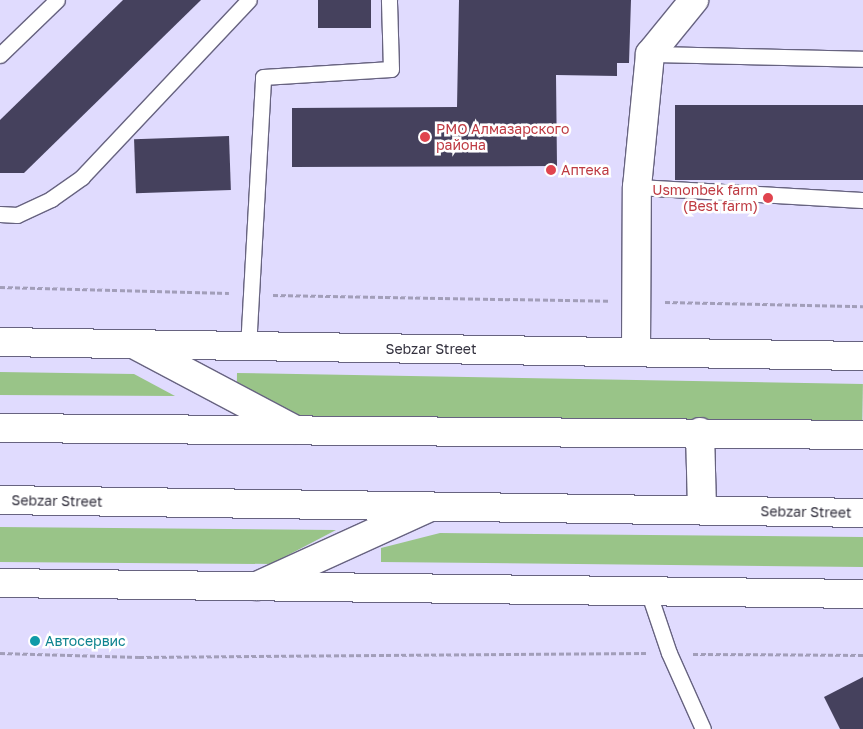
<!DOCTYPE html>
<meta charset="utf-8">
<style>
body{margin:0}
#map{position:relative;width:863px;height:729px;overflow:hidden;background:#e0dbfe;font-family:"Golos Text",sans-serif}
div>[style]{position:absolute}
.green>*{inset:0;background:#99c488;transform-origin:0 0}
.building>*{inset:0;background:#45415d;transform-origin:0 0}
.path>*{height:3px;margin-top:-1.5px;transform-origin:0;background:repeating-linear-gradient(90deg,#a29eb9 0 5px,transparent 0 7.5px)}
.roads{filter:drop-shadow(1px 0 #676380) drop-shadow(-1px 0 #676380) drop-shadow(0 1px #676380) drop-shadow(0 -1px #676380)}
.lane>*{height:15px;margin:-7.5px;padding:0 7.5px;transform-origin:7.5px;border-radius:7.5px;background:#fff}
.street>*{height:28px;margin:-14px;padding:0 14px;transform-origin:14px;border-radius:14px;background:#fff}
.secondary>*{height:28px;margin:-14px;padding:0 14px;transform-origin:14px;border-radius:14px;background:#fff}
.primary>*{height:28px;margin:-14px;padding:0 14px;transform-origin:14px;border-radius:14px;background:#fff}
.dots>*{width:14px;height:14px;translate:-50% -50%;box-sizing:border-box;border:2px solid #fff;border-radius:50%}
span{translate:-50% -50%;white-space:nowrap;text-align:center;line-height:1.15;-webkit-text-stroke:5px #fff;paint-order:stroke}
.health-label{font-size:14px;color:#be3a42}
.left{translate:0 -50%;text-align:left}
.right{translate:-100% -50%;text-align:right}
.street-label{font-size:14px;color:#34323f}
.culture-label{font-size:14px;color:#0d838f}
</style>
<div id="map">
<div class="green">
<i style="clip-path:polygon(0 372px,134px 374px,175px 396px,0 395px)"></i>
<i style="left:237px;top:373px;width:626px;height:61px;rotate:1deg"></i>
<i style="clip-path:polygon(0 527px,336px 530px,271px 564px,0 562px)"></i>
<i style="clip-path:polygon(440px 533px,863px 537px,863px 567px,381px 562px,381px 548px)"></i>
</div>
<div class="building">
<i style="clip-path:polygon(123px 0,201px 0,24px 173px,0 173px,0 120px)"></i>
<i style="left:318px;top:0;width:53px;height:28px"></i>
<i style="clip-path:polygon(459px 0,631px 0,629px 63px,617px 63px,617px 76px,556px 75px,557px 166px,292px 167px,292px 108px,457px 107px)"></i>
<i style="left:675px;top:105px;width:188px;height:75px"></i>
<i style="left:229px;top:136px;width:54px;height:95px;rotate:88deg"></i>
<i style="clip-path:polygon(863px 677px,863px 729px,840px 729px,824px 697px)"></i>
</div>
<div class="path">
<i style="left:0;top:287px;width:229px;rotate:1.5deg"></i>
<i style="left:273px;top:295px;width:336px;rotate:1deg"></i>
<i style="left:665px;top:302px;width:198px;rotate:1.2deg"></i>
<i style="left:0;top:653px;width:139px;rotate:1.6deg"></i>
<i style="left:139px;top:657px;width:508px;rotate:-0.45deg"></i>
<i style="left:693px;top:654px;width:170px;rotate:0.3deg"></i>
</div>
<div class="roads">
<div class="lane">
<i style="left:650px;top:54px;width:213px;rotate:1.3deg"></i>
<i style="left:0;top:55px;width:79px;rotate:-44deg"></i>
<i style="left:637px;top:187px;width:226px;rotate:3.3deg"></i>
<i style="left:0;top:214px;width:17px;rotate:3deg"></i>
<i style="left:17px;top:215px;width:38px;rotate:-25deg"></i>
<i style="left:51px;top:199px;width:38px;rotate:-35deg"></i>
<i style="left:82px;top:177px;width:243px;rotate:-46.7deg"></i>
<i style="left:248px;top:348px;width:271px;rotate:-86.8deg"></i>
<i style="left:263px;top:77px;width:128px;rotate:-3.6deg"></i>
<i style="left:391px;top:69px;width:69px;rotate:-91.7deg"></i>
<i style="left:648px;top:591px;width:65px;rotate:71.3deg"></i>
<i style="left:669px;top:653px;width:83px;rotate:65.9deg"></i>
</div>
<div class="street">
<i style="left:636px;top:351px;width:164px;rotate:-89.7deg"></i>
<i style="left:637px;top:187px;width:134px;rotate:-84.4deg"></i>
<i style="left:650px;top:54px;width:70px;rotate:-50.8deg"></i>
</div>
<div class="secondary">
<i style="left:0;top:342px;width:863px;rotate:0.93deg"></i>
<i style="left:0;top:583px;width:863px;rotate:0.73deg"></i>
</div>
<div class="primary">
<i style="left:137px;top:346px;width:178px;rotate:27.9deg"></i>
<i style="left:0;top:428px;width:863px;rotate:0.46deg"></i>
<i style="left:700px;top:432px;width:78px;rotate:88.5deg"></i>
<i style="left:0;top:500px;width:863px;rotate:0.86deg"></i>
<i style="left:257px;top:586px;width:188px;rotate:-24.5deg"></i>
</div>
</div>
<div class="dots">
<i style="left:425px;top:137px;background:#e0444e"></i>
<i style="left:551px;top:170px;background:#e0444e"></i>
<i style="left:768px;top:198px;background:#e0444e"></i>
<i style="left:35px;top:641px;background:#0f9aa8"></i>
</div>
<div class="health-label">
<span class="left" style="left:436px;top:137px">РМО Алмазарского<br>района</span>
<span class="left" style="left:561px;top:170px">Аптека</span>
<span class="right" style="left:758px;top:198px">Usmonbek farm<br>(Best farm)</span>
</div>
<div class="street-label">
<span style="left:431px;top:349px">Sebzar Street</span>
<span style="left:57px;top:501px;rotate:1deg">Sebzar Street</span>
<span style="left:806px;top:512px;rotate:1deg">Sebzar Street</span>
</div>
<div class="culture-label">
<span class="left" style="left:45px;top:641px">Автосервис</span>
</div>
</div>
